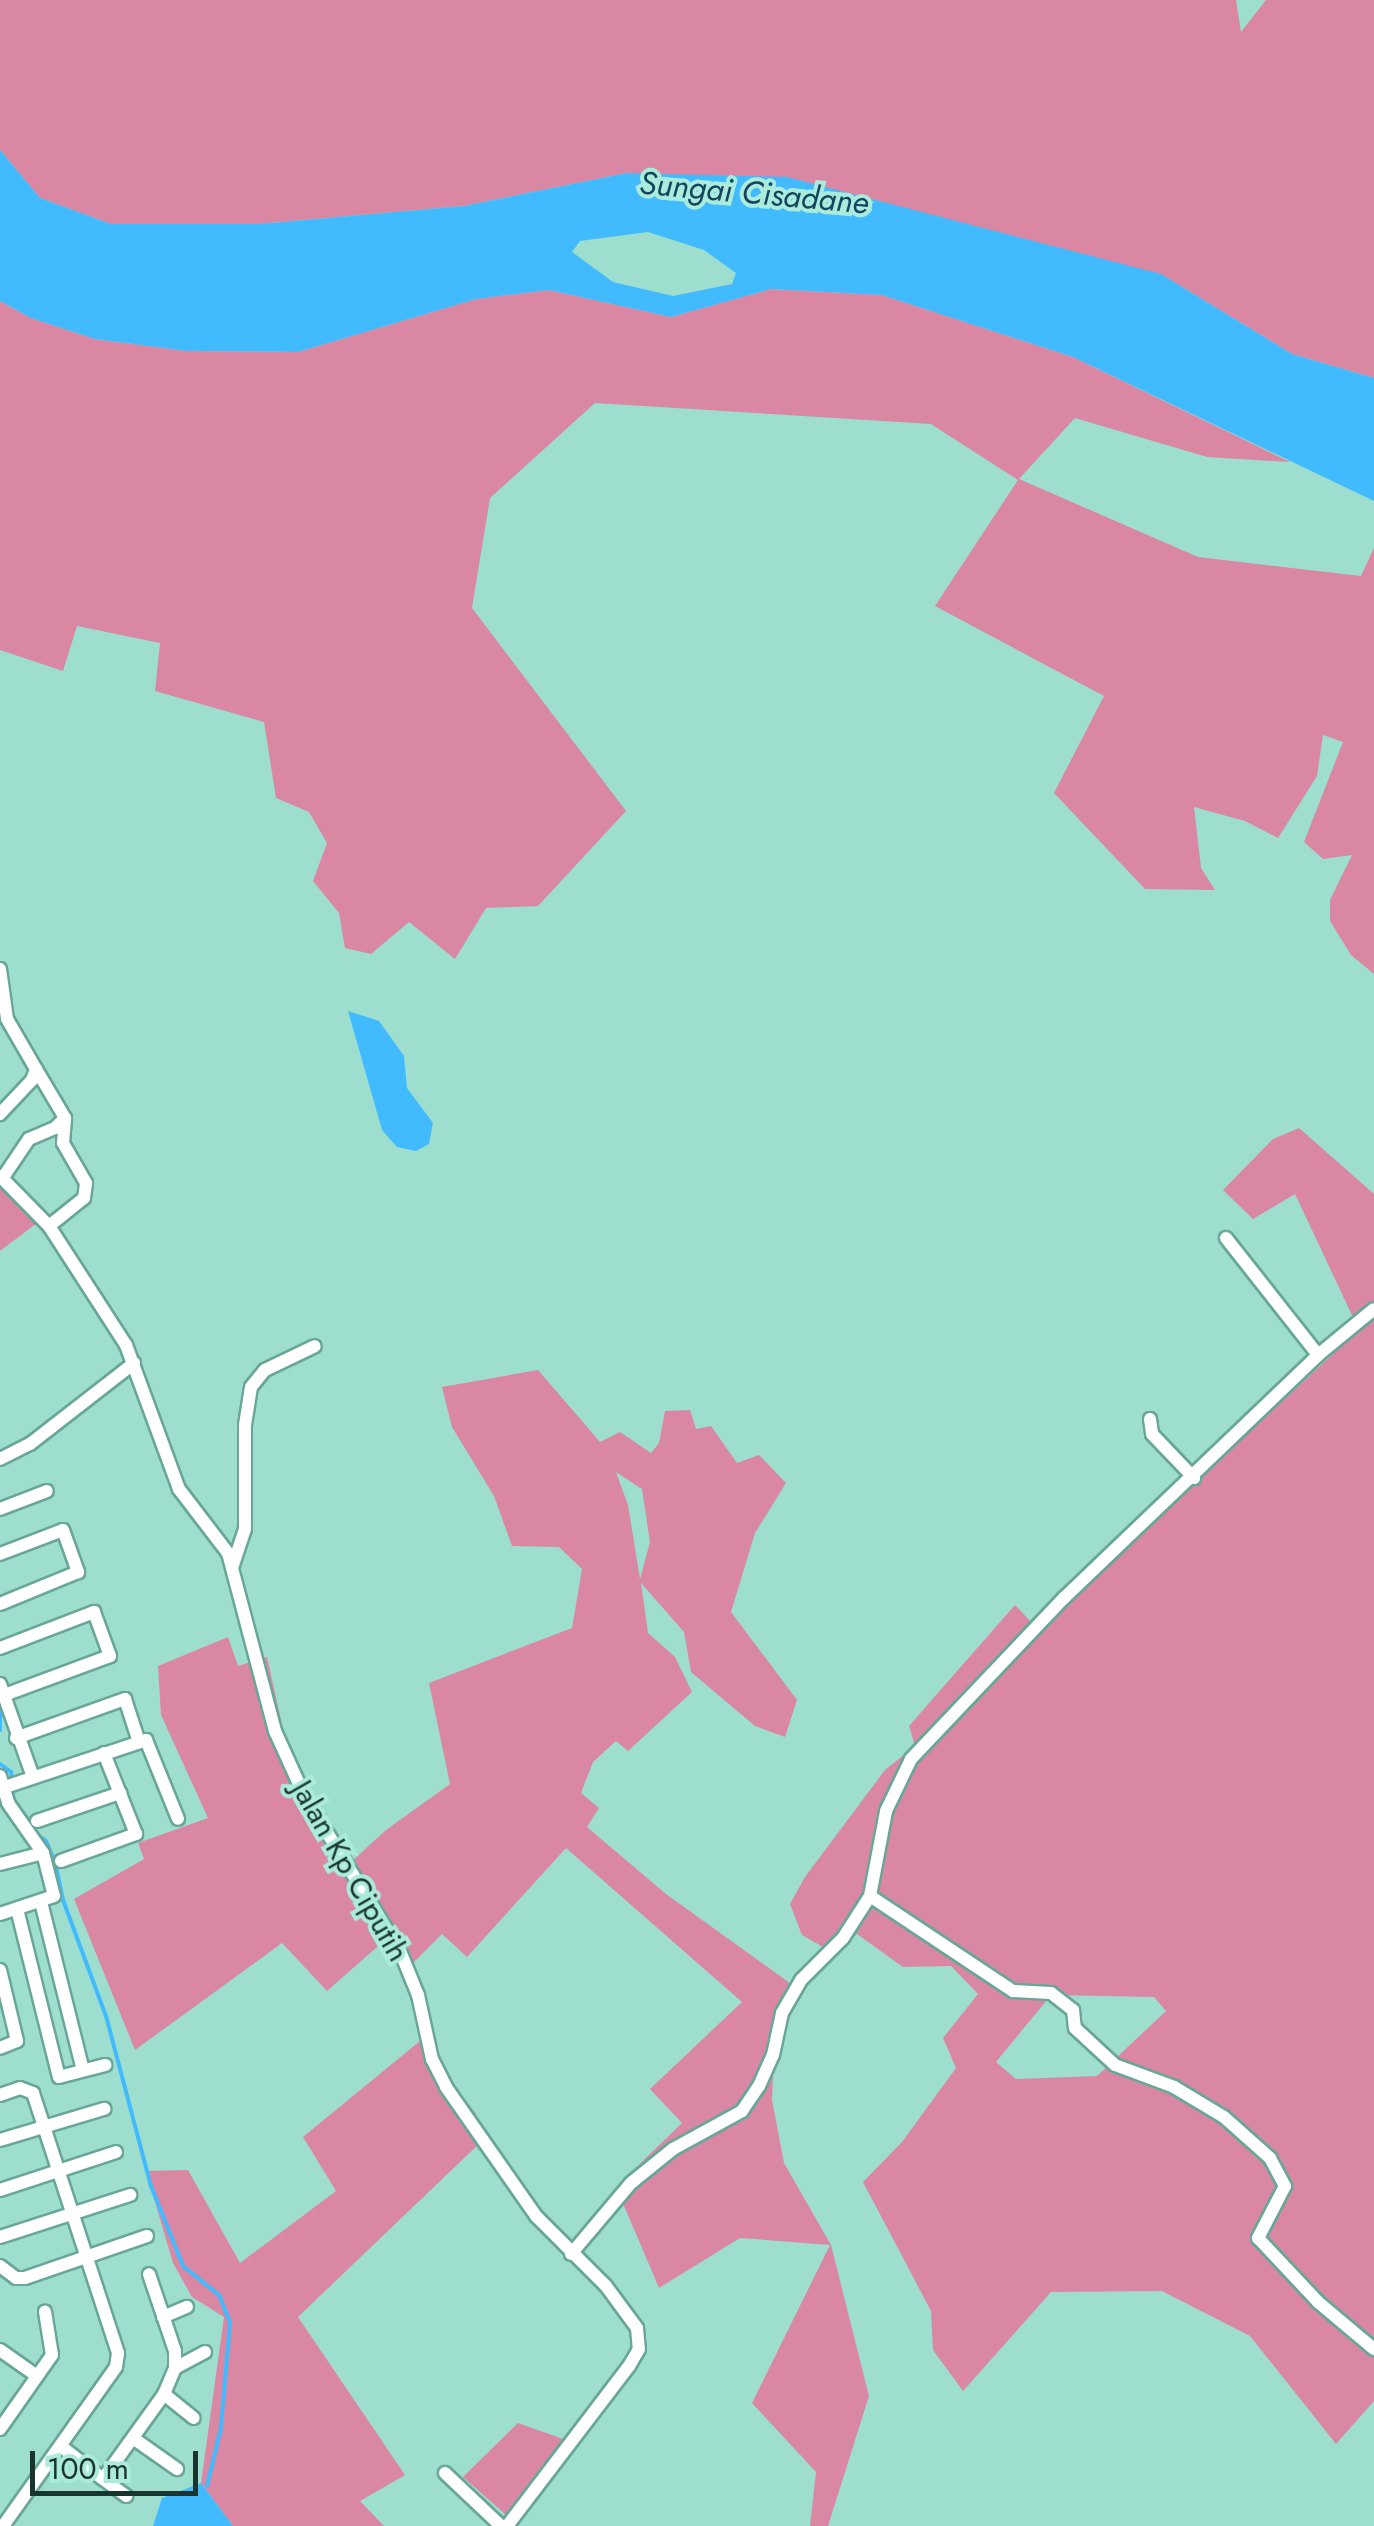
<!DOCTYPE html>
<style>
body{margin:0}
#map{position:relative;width:1374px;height:2526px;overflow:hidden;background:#9edece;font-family:Jost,sans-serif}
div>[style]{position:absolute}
.green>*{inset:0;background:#da87a4}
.water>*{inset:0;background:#41bbfd}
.stream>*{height:4px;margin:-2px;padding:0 2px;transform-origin:2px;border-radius:2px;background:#41bbfd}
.roads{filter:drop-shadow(2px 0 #68a798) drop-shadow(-2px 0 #68a798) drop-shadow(0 2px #68a798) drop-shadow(0 -2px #68a798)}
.street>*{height:12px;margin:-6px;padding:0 6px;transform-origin:6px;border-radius:6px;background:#fff}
span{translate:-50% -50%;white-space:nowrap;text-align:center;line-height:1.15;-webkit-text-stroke:8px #aaebdb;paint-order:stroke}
.street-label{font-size:30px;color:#1a352f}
.water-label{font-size:32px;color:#144560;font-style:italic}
.scale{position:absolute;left:30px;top:2451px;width:168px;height:45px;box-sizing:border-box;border:5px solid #1a352f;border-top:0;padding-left:12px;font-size:30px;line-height:35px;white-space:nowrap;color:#1a352f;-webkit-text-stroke:8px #aaebdb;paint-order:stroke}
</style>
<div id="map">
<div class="green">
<i style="clip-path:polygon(0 0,1236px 0,1241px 32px,1266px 0,1374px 0,1374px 378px,1292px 354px,1161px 274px,627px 173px,464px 206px,259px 224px,111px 224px,40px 198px,0 150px)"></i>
<i style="clip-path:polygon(771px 289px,882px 295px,1073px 357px,1290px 462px,1207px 457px,1075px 418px,1019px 479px,1198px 557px,1361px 576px,1374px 548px,1374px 974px,1351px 955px,1330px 921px,1330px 900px,1352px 855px,1323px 859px,1304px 842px,1343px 742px,1323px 735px,1317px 776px,1278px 838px,1245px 821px,1194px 807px,1201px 868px,1215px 890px,1145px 889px,1054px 793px,1104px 696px,935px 606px,1018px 480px,931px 424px,595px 403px,490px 498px,472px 608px,626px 811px,538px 906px,486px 908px,455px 959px,409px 922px,371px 954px,345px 948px,339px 913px,313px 881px,327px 843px,309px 812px,276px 798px,264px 722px,155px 691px,160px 643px,77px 626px,63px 671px,0 650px,0 301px,31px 318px,95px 339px,187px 351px,298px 352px,476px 299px,549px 290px,671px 317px)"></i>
<i style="clip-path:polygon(evenodd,1299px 1128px,1374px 1194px,1374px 2401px,1336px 2444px,1250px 2336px,1162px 2291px,1051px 2292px,963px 2391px,933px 2350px,931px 2311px,863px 2182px,902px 2142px,956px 2068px,943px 2038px,978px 1994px,951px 1966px,903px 1967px,850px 1929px,830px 1951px,802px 1935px,790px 1904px,805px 1877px,885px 1770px,915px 1746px,909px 1726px,1015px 1605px,1033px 1624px,1108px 1563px,1359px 1330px,1295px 1194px,1253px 1219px,1223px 1190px,1273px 1139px,1299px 1128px,1051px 1995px,1154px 1997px,1166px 2011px,1097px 2076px,1016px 2079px,996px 2062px,1051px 1995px)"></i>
<i style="clip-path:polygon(0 1174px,37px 1223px,0 1251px)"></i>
<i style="clip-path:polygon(evenodd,538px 1370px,600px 1442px,620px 1432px,651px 1453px,659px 1443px,665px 1411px,690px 1410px,696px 1429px,711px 1426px,737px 1463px,759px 1455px,786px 1483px,755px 1533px,731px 1612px,797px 1700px,785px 1737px,755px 1726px,691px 1672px,684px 1632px,641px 1583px,648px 1633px,675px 1657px,692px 1692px,628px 1751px,616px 1741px,593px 1762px,581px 1793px,599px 1808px,587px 1827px,666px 1894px,791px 1984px,775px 2021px,772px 2100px,784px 2163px,831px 2245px,869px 2396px,828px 2526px,810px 2526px,816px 2472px,752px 2403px,830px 2245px,740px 2238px,659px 2288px,616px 2187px,682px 2123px,650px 2089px,742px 2002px,566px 1848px,467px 1957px,442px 1934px,412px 1964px,393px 1933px,327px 1991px,282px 1943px,135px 2050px,74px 1899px,144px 1859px,138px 1843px,208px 1818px,161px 1715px,158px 1666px,228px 1637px,238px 1666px,267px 1657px,293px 1774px,350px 1863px,386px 1830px,450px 1784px,429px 1683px,572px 1628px,582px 1569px,559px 1547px,512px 1546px,494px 1496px,452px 1427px,442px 1387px,538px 1370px,616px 1472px,642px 1489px,650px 1542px,640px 1579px,628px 1505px,616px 1472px)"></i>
<i style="clip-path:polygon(420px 2041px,476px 2114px,483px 2140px,298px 2317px,405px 2475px,360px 2501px,384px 2526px,233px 2526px,201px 2483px,224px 2317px,192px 2297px,173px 2263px,146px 2171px,188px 2170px,240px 2263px,336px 2191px,303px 2137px)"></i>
<i style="clip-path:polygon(518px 2423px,566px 2440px,506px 2515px,463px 2477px)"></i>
</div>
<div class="water">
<i style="clip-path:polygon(evenodd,0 150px,40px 198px,111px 224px,259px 224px,464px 206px,627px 173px,787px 177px,1161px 274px,1292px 354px,1374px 378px,1374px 501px,1073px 357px,882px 295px,771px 289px,671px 317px,549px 290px,476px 299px,298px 352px,187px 351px,95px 339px,31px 318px,0 301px,0 150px,648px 232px,704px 250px,736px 273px,732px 284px,673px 296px,613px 282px,572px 252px,580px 241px,648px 232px)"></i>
<i style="clip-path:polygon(348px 1011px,379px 1021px,404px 1056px,407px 1088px,433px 1123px,429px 1144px,416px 1151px,397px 1147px,382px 1130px)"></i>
<i style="clip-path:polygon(201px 2483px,233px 2526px,153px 2526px,162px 2498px)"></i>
</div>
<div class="stream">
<i style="left:0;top:1707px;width:23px;rotate:90deg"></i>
<i style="left:0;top:1764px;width:14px;rotate:36deg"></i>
<i style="left:11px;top:1772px;width:7px;rotate:82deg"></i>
<i style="left:12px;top:1789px;width:11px;rotate:80deg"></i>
<i style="left:14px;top:1800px;width:29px;rotate:55deg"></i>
<i style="left:31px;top:1824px;width:5px;rotate:127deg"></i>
<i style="left:36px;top:1834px;width:12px;rotate:35deg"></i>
<i style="left:46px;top:1841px;width:23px;rotate:67deg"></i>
<i style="left:55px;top:1862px;width:39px;rotate:78deg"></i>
<i style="left:63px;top:1900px;width:124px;rotate:69.7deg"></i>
<i style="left:106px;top:2016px;width:176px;rotate:75.2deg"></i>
<i style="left:151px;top:2186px;width:86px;rotate:68.2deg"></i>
<i style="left:183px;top:2266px;width:46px;rotate:38.9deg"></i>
<i style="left:219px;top:2295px;width:29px;rotate:68deg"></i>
<i style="left:230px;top:2322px;width:106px;rotate:94.9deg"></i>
<i style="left:221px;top:2428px;width:60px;rotate:103.6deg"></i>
</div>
<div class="roads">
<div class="street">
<i style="left:0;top:969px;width:50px;rotate:82deg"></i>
<i style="left:7px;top:1019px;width:58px;rotate:59.9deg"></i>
<i style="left:36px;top:1069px;width:12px;rotate:110deg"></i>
<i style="left:32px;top:1080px;width:47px;rotate:133.3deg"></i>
<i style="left:0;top:1176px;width:70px;rotate:45.6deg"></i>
<i style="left:49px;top:1226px;width:142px;rotate:57.1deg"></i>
<i style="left:126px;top:1345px;width:153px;rotate:69.8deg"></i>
<i style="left:179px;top:1489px;width:81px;rotate:52.6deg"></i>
<i style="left:228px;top:1553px;width:184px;rotate:75.2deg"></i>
<i style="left:275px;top:1731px;width:70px;rotate:65.6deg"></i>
<i style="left:304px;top:1795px;width:183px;rotate:58.4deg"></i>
<i style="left:400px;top:1951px;width:48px;rotate:67.8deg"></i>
<i style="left:418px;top:1995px;width:66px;rotate:77.7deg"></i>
<i style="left:432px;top:2059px;width:31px;rotate:63deg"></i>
<i style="left:446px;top:2087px;width:157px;rotate:55.1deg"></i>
<i style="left:536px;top:2216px;width:99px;rotate:45deg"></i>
<i style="left:606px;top:2286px;width:52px;rotate:53.6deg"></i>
<i style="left:637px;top:2328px;width:21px;rotate:85deg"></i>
<i style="left:639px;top:2349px;width:20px;rotate:120deg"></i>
<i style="left:629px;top:2366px;width:201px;rotate:127.3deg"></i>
<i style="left:2px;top:1179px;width:48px;rotate:-56deg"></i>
<i style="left:29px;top:1139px;width:28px;rotate:-23deg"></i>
<i style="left:55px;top:1128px;width:14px;rotate:-45deg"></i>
<i style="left:65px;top:1118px;width:57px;rotate:-120.6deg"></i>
<i style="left:49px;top:1226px;width:45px;rotate:-38.7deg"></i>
<i style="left:84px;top:1198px;width:15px;rotate:-82deg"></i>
<i style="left:86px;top:1183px;width:46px;rotate:-119.9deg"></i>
<i style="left:63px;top:1143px;width:25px;rotate:-85deg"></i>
<i style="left:1226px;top:1238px;width:149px;rotate:51.8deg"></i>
<i style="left:1150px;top:1419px;width:15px;rotate:82deg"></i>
<i style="left:1152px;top:1434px;width:61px;rotate:46.3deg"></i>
<i style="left:0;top:1459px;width:34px;rotate:-27deg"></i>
<i style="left:30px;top:1444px;width:132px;rotate:-37.9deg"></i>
<i style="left:0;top:1509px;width:50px;rotate:-21deg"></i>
<i style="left:0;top:1554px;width:67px;rotate:-20.9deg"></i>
<i style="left:63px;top:1530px;width:45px;rotate:70.3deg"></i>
<i style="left:78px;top:1572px;width:84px;rotate:157.7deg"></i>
<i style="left:232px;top:1568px;width:41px;rotate:-71.6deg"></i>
<i style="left:245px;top:1529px;width:104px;rotate:-90deg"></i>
<i style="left:245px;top:1425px;width:38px;rotate:-81deg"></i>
<i style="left:251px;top:1387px;width:22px;rotate:-51deg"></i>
<i style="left:265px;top:1370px;width:55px;rotate:-25.6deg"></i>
<i style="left:0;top:1648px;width:101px;rotate:-21deg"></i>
<i style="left:94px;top:1612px;width:47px;rotate:70deg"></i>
<i style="left:110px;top:1656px;width:113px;rotate:159.8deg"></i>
<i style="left:0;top:1684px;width:99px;rotate:70.5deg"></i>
<i style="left:16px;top:1738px;width:116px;rotate:-19.7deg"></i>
<i style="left:125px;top:1699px;width:45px;rotate:72deg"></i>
<i style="left:0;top:1776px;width:28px;rotate:73deg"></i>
<i style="left:8px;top:1803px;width:61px;rotate:55deg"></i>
<i style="left:43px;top:1853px;width:44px;rotate:75.7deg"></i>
<i style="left:54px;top:1896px;width:57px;rotate:161.6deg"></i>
<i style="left:5px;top:1787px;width:149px;rotate:-18.4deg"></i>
<i style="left:146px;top:1740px;width:85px;rotate:67.9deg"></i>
<i style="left:37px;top:1821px;width:88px;rotate:-18.6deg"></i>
<i style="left:61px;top:1861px;width:80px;rotate:-19.8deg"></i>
<i style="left:136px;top:1834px;width:87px;rotate:-111.6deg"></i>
<i style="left:0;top:1864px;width:44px;rotate:-14.3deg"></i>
<i style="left:870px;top:1896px;width:172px;rotate:33.6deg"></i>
<i style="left:1013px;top:1991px;width:38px;rotate:3deg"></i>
<i style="left:1051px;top:1993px;width:28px;rotate:38deg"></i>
<i style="left:1073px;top:2010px;width:18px;rotate:84deg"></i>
<i style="left:1075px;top:2028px;width:54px;rotate:42.8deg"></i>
<i style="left:1115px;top:2065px;width:63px;rotate:20.4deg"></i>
<i style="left:1174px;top:2087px;width:58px;rotate:31deg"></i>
<i style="left:1224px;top:2117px;width:62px;rotate:41.7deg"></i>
<i style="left:1270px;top:2158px;width:32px;rotate:62deg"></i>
<i style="left:1285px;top:2186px;width:59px;rotate:117.4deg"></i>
<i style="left:1258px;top:2238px;width:88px;rotate:46.8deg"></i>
<i style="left:1318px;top:2302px;width:73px;rotate:40deg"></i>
<i style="left:41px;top:1902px;width:173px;rotate:76deg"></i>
<i style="left:17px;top:1909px;width:173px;rotate:76deg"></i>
<i style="left:59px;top:2077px;width:48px;rotate:-14.6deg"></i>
<i style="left:0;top:1970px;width:73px;rotate:76.5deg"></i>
<i style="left:17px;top:2041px;width:18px;rotate:158deg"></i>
<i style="left:0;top:2095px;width:21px;rotate:-19deg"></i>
<i style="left:20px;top:2088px;width:14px;rotate:21deg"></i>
<i style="left:33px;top:2093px;width:274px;rotate:71.9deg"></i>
<i style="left:118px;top:2353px;width:14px;rotate:98deg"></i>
<i style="left:116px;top:2367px;width:195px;rotate:125.4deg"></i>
<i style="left:0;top:2140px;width:109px;rotate:-16.6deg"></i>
<i style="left:0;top:2190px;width:122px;rotate:-18.1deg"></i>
<i style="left:0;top:2237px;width:137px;rotate:-17.9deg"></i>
<i style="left:571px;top:2254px;width:93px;rotate:-49.8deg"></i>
<i style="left:631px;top:2183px;width:54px;rotate:-39deg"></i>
<i style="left:673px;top:2149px;width:79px;rotate:-28.8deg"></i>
<i style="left:742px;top:2111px;width:30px;rotate:-56deg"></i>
<i style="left:759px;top:2086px;width:34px;rotate:-66deg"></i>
<i style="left:773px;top:2055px;width:43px;rotate:-77.9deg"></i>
<i style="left:782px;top:2013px;width:39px;rotate:-60deg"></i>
<i style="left:802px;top:1979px;width:58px;rotate:-45deg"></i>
<i style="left:843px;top:1938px;width:50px;rotate:-57.3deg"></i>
<i style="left:870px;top:1896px;width:86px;rotate:-79.3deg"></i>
<i style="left:886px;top:1811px;width:58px;rotate:-64.3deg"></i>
<i style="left:911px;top:1759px;width:222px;rotate:-46.5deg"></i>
<i style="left:1064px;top:1598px;width:352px;rotate:-43.7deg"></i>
<i style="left:1318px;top:1355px;width:72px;rotate:-39.4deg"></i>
<i style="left:0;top:2266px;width:20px;rotate:37deg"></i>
<i style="left:16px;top:2278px;width:9px"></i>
<i style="left:25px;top:2278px;width:129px;rotate:-19deg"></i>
<i style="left:163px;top:2317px;width:26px;rotate:-23deg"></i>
<i style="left:0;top:2350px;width:45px;rotate:35.1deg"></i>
<i style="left:175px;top:2368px;width:34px;rotate:-28deg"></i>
<i style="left:164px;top:2394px;width:38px;rotate:39deg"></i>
<i style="left:0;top:2429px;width:90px;rotate:-54.9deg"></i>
<i style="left:52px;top:2355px;width:44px;rotate:-99.2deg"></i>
<i style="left:133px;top:2438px;width:54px;rotate:35.2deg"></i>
<i style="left:62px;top:2447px;width:52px;rotate:38deg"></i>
<i style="left:103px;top:2479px;width:105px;rotate:-54.3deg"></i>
<i style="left:164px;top:2394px;width:28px;rotate:-67deg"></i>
<i style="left:175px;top:2368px;width:17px;rotate:-90deg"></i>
<i style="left:175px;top:2351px;width:81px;rotate:-108.7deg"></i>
<i style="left:445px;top:2473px;width:77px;rotate:43.4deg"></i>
<i style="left:103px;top:2479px;width:29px;rotate:36deg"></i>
</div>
</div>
<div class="street-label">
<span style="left:350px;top:1871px;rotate:60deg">Jalan Kp Ciputih</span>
</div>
<div class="water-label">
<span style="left:754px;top:193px;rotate:5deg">Sungai Cisadane</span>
</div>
<div class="scale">100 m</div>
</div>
